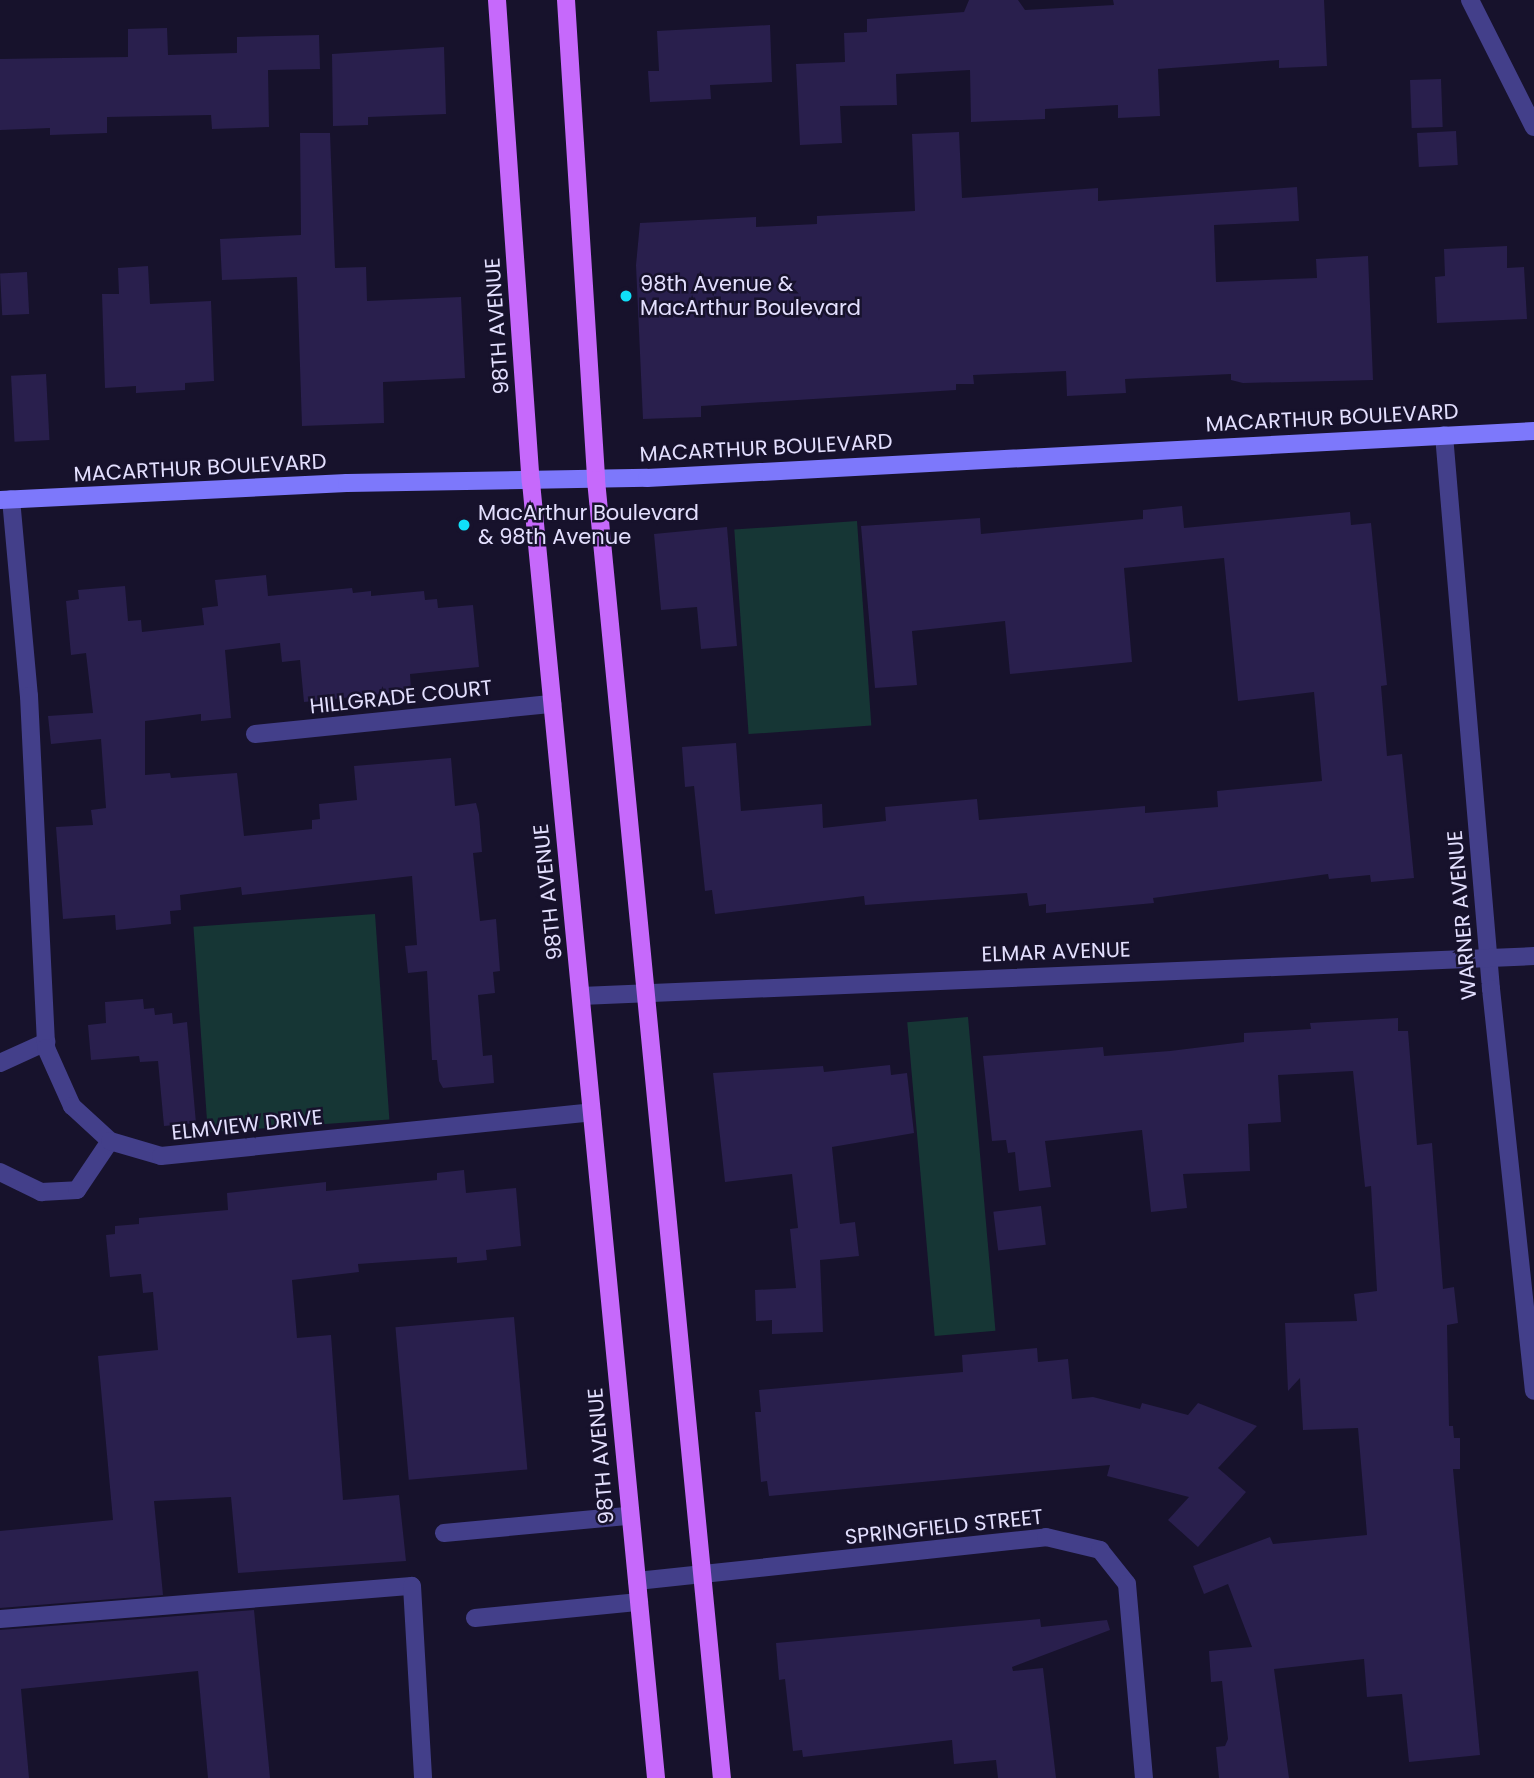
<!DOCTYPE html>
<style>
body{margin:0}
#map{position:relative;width:1534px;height:1778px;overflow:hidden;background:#17122c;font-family:Poppins,sans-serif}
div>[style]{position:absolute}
.green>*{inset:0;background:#163635;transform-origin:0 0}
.building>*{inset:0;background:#291f4d;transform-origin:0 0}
.lane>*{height:18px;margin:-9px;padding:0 9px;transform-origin:9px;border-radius:9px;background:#433f8a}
.street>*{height:18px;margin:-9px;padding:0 9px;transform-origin:9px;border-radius:9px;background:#433f8a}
.secondary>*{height:18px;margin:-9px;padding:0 9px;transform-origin:9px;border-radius:9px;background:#7d78fb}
.primary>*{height:18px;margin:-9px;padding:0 9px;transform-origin:9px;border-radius:9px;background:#c669fb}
.dots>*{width:19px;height:19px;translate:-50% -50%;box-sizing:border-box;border:4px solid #17122c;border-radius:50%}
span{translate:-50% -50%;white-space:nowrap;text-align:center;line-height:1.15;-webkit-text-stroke:5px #17122c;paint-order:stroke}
.poi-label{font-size:21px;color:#e3dffe}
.left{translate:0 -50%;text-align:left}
.street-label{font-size:21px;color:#e3dffe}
</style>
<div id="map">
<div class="green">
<i style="left:857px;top:521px;width:205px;height:123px;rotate:86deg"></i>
<i style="left:375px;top:914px;width:206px;height:182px;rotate:86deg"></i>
<i style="left:968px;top:1017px;width:315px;height:61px;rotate:85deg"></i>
</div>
<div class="building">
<i style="clip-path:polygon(969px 0,1018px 0,1025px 10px,1114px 5px,1113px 0,1324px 0,1327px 66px,1279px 68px,1279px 60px,1158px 69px,1160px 116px,1118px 118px,1118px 105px,1045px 109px,1045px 119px,971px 122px,970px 70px,896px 74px,897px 105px,840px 106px,842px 143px,800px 145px,796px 64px,845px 62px,844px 33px,867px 32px,867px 19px,964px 12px)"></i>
<i style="clip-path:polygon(770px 25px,772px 82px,710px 85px,711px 99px,650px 102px,648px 71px,659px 71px,657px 31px)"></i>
<i style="clip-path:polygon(167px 28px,168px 55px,237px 53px,237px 37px,319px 35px,320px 69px,268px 70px,269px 127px,212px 129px,211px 115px,107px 117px,107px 133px,50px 135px,50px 128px,0 130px,0 59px,128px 57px,128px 29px)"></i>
<i style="clip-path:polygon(444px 47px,446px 114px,368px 117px,368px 125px,333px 126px,332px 54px)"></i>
<i style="left:1441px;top:79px;width:48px;height:31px;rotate:88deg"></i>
<i style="left:1456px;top:131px;width:34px;height:39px;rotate:87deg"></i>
<i style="clip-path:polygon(959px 132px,962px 198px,1098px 188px,1098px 201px,1297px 187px,1299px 221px,1214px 225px,1216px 282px,1317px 278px,1316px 259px,1368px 256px,1373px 380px,1243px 383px,1231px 380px,1231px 374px,1125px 379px,1126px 393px,1067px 396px,1066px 371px,973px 375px,974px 384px,956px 384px,956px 390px,701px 406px,701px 417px,643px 419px,636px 265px,640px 223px,756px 217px,756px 227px,817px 224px,817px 216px,915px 211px,912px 134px)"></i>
<i style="clip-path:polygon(300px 133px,330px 133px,335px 268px,366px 267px,367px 301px,461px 297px,465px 378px,383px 382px,384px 423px,302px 426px,297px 277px,222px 280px,220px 239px,301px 235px)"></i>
<i style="clip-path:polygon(1507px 246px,1507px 268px,1524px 267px,1527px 319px,1437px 323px,1435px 277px,1445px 276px,1444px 249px)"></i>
<i style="clip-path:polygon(148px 266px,150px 304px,211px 301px,214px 381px,185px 383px,185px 390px,136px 393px,136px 386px,105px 388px,102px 294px,119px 294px,118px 268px)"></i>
<i style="left:27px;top:272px;width:42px;height:27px;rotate:87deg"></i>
<i style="left:46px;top:374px;width:66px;height:35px;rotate:87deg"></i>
<i style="clip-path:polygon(1182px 506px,1184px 528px,1350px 512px,1351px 525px,1371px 523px,1387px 685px,1381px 686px,1387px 756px,1402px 754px,1414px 878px,1371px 882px,1370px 875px,1329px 879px,1328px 874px,1153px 898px,1154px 903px,1046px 913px,1046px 904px,1029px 906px,1027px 893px,865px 905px,864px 896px,715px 914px,712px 890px,705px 891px,694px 786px,685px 787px,682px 747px,736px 743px,741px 811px,822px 804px,823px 828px,886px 821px,885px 807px,977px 799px,979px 820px,1145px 806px,1145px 813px,1218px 807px,1217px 791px,1322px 781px,1314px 692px,1238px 701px,1224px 558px,1124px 568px,1132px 662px,1010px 674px,1005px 621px,912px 631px,917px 685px,875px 688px,861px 526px,980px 518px,981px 534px,1143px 519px,1143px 510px)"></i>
<i style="clip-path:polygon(727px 527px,737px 646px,701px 649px,697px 607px,661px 610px,654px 534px)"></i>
<i style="clip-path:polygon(266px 575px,268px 596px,352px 588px,353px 593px,371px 591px,371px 596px,424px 591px,425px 600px,437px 599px,438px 608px,473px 605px,479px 667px,410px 674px,411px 691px,304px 702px,300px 660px,282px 662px,280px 643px,225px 650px,231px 718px,201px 721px,201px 714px,145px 721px,145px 775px,170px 773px,171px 778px,237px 773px,244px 836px,312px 829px,312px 820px,320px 819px,319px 804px,357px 800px,354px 766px,451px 758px,455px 806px,476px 803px,479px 814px,482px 852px,473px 853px,480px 921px,496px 919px,500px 971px,493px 972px,495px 993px,478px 995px,483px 1056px,492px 1055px,494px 1083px,443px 1088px,439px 1081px,437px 1060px,432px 1060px,427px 971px,408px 973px,405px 946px,417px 945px,412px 876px,242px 895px,241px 887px,180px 895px,181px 910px,170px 911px,171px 924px,116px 930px,115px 915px,63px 919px,56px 827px,93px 825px,91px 810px,106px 808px,101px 739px,51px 744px,48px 716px,93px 713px,86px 653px,71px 655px,66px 601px,79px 599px,78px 590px,125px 586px,128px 621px,141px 620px,142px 632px,204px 625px,202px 608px,218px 606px,215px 580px)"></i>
<i style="clip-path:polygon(143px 999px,144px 1009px,154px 1008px,155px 1015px,172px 1013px,173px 1024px,187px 1022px,196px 1123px,164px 1126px,158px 1061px,140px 1062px,139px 1056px,91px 1060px,88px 1025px,106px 1023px,105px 1002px)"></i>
<i style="clip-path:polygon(1398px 1018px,1398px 1031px,1408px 1031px,1417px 1145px,1432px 1143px,1443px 1289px,1454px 1287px,1458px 1323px,1447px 1325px,1449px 1426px,1453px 1426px,1454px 1438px,1460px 1438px,1460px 1469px,1453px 1469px,1480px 1755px,1409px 1762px,1402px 1694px,1367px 1697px,1364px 1659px,1274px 1669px,1289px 1778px,1219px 1778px,1216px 1747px,1225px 1746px,1228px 1739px,1222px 1681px,1211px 1682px,1209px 1651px,1252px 1647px,1228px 1584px,1204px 1594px,1193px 1566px,1270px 1537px,1273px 1544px,1367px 1535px,1358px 1428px,1303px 1430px,1300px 1378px,1288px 1391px,1285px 1323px,1357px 1321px,1354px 1294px,1377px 1291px,1371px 1186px,1365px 1187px,1353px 1071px,1278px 1075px,1281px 1122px,1248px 1124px,1250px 1171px,1183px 1174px,1187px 1208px,1151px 1212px,1142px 1130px,1045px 1141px,1051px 1187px,1019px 1191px,1015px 1152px,1008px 1153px,1006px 1140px,992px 1141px,983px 1056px,1103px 1047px,1104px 1056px,1170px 1051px,1244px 1042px,1244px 1033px,1311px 1029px,1310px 1023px)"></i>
<i style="clip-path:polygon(890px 1065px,891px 1075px,907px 1073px,914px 1133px,832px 1147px,840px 1224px,855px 1222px,859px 1256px,820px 1260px,823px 1332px,772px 1334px,772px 1320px,756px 1321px,755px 1290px,796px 1288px,790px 1229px,798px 1228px,792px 1174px,725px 1182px,713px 1073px,823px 1066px,824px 1072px)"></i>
<i style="clip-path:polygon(464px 1170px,466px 1193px,516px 1188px,521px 1246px,486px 1250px,487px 1260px,457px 1263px,457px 1257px,358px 1264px,359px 1272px,292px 1280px,297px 1338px,331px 1335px,343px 1500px,399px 1495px,406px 1561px,238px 1573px,231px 1497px,154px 1501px,163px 1595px,0 1608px,0 1531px,113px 1520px,98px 1356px,158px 1350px,153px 1292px,143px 1293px,141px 1274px,110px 1277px,106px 1235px,115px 1234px,115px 1226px,139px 1224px,139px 1218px,228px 1210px,227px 1193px,326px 1182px,326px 1191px,437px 1180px,437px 1173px)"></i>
<i style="left:1041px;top:1206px;width:39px;height:48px;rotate:83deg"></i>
<i style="left:514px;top:1317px;width:153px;height:119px;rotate:85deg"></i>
<i style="clip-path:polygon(1037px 1348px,1038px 1362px,1068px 1359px,1072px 1399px,1093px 1397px,1140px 1409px,1142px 1403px,1188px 1415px,1198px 1403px,1257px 1426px,1218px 1468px,1246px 1492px,1198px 1547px,1168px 1520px,1189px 1497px,1107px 1476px,1110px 1465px,769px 1496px,767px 1481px,761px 1482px,755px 1412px,761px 1412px,759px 1390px,963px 1372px,962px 1355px)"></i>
<i style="clip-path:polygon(254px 1610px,270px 1778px,208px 1778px,198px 1671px,11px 1690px,21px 1689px,29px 1778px,0 1778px,0 1630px)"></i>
<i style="clip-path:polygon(1040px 1619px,1041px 1627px,1107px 1620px,1110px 1630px,1012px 1667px,1013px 1671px,1043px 1668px,1056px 1778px,998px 1778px,996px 1760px,954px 1764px,952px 1740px,803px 1757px,802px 1750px,793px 1751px,785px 1679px,779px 1680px,776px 1643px)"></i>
</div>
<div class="lane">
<i style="left:0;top:1063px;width:51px;rotate:-24.5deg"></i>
<i style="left:0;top:1172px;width:46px;rotate:26deg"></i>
<i style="left:41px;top:1192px;width:36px;rotate:-3deg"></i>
<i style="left:77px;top:1190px;width:59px;rotate:-56deg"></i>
<i style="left:444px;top:1533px;width:186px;rotate:-5.3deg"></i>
<i style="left:475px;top:1618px;width:165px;rotate:-5.6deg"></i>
<i style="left:0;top:1619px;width:413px;rotate:-4.6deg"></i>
<i style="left:412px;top:1586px;width:192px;rotate:86.7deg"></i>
</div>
<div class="street">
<i style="left:1470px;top:0;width:142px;rotate:63.3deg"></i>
<i style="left:1444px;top:435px;width:556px;rotate:85.15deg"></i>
<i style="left:1491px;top:989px;width:404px;rotate:83.9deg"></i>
<i style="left:11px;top:499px;width:198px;rotate:84.8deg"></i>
<i style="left:29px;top:696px;width:352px;rotate:87.2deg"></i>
<i style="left:46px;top:1048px;width:64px;rotate:65.9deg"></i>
<i style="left:72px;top:1106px;width:52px;rotate:42.6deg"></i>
<i style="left:110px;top:1141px;width:53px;rotate:16.4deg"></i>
<i style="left:161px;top:1156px;width:433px;rotate:-5.8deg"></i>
<i style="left:255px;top:734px;width:299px;rotate:-5.8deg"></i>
<i style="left:581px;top:996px;width:954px;rotate:-2.4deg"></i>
<i style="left:637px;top:1581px;width:411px;rotate:-6.1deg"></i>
<i style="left:1046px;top:1537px;width:56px;rotate:13.5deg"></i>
<i style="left:1100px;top:1550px;width:43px;rotate:51.5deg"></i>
<i style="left:1127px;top:1584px;width:195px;rotate:85deg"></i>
</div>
<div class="secondary">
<i style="left:0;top:500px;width:347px;rotate:-2.8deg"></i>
<i style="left:347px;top:483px;width:300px;rotate:-1deg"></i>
<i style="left:647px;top:478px;width:888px;rotate:-3.03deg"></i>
</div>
<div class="primary">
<i style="left:497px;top:0;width:483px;rotate:86deg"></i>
<i style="left:531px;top:482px;width:1302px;rotate:84.49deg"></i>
<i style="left:566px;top:0;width:481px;rotate:86.4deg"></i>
<i style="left:596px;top:480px;width:1304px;rotate:84.46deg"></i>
</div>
<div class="dots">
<i style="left:626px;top:296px;background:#10dff9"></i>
<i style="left:464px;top:525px;background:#10dff9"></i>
</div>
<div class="poi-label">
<span class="left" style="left:640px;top:296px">98th Avenue &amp;<br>MacArthur Boulevard</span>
<span class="left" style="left:478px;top:525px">MacArthur Boulevard<br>&amp; 98th Avenue</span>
</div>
<div class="street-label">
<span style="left:497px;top:326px;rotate:-94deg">98TH AVENUE</span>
<span style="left:1332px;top:418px;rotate:-3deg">MACARTHUR BOULEVARD</span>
<span style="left:766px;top:448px;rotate:-3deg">MACARTHUR BOULEVARD</span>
<span style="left:200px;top:468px;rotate:-3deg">MACARTHUR BOULEVARD</span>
<span style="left:401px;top:697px;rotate:-6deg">HILLGRADE COURT</span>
<span style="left:548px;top:892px;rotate:-96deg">98TH AVENUE</span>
<span style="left:1462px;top:915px;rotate:-95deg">WARNER AVENUE</span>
<span style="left:1056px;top:952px;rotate:-2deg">ELMAR AVENUE</span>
<span style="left:247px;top:1125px;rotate:-6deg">ELMVIEW DRIVE</span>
<span style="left:601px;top:1456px;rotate:-95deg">98TH AVENUE</span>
<span style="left:944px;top:1527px;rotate:-6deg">SPRINGFIELD STREET</span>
</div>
</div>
